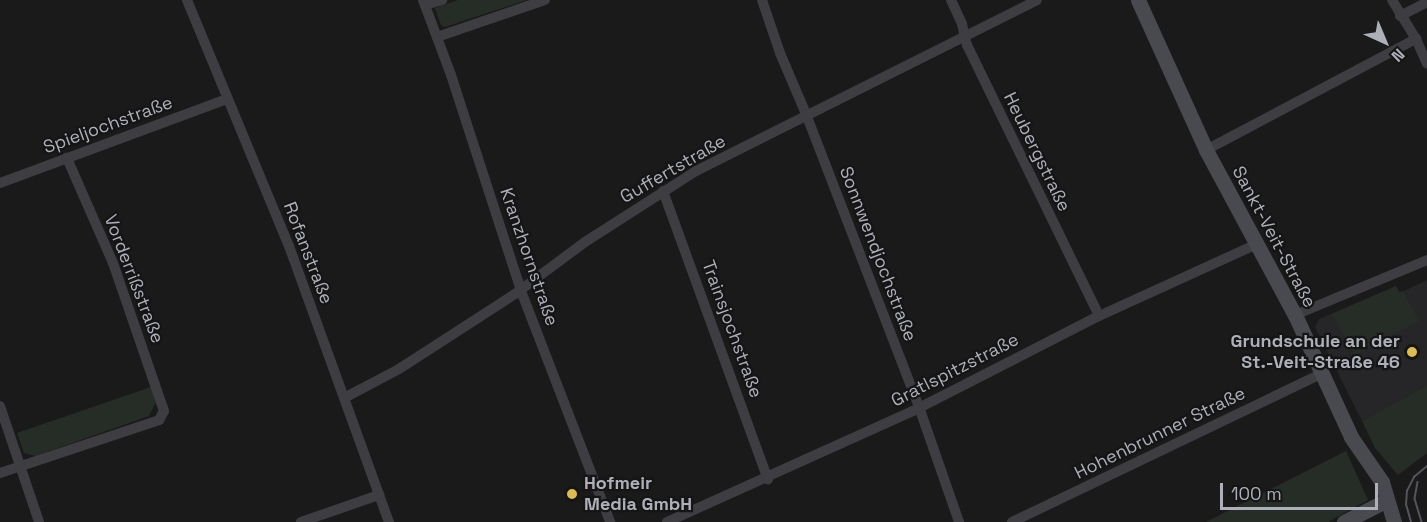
<!DOCTYPE html>
<meta charset="utf-8">
<style>
body{margin:0}
#map{position:relative;width:1427px;height:522px;overflow:hidden;background:#1a1a1b;font-family:"Space Grotesk",sans-serif}
div>[style]{position:absolute}
.built>*{inset:0;background:#262628}
.green>*{inset:0;background:#262d27}
.street>*{height:10px;margin:-5px;padding:0 5px;transform-origin:5px;border-radius:5px;background:#3d3d42}
.secondary>*{height:15px;margin:-7.5px;padding:0 7.5px;transform-origin:7.5px;border-radius:7.5px;background:#494a50}
.tram>*{height:1.5px;margin:-0.75px;padding:0 0.75px;transform-origin:0.75px;border-radius:0.75px;background:#54555b}
.dots>*{width:16px;height:16px;translate:-50% -50%;box-sizing:border-box;border:3px solid #151516;border-radius:50%}
span{translate:-50% -50%;white-space:nowrap;text-align:center;line-height:1.15;-webkit-text-stroke:4.5px #151516;paint-order:stroke}
.street-label{font-size:18px;color:#aeb0b9}
.poi-label{font-size:18px;color:#aeb0b9;font-weight:700}
.right{translate:-100% -50%;text-align:right}
.left{translate:0 -50%;text-align:left}
.north{position:absolute;left:1355px;top:12px;width:60px;height:60px;-webkit-text-stroke:4px #151516;paint-order:stroke;rotate:136deg;font-size:16px;font-weight:700;line-height:24px;text-align:center;color:#aeb0b9}
.north::after{content:'';display:block;margin:auto;width:21px;height:27px;background:#aeb0b9;clip-path:polygon(50% 0,100% 100%,50% 72%,0 100%)}
.scale{position:absolute;left:1220px;top:483px;width:158px;height:27px;box-sizing:border-box;border:3px solid #aeb0b9;border-top:0;padding-left:8px;font-size:18px;line-height:21px;white-space:nowrap;color:#aeb0b9;-webkit-text-stroke:4px #151516;paint-order:stroke}
</style>
<div id="map">
<div class="built">
<i style="clip-path:polygon(1427px 280px,1427px 385px,1362px 421px,1315px 327px,1319px 319px,1396px 286px,1400px 293px)"></i>
</div>
<div class="green">
<i style="clip-path:polygon(458px 0,527px 0,445px 27px,441px 25px,435px 8px)"></i>
<i style="clip-path:polygon(1396px 286px,1399px 292px,1403px 291px,1419px 321px,1355px 355px,1332px 314px)"></i>
<i style="clip-path:polygon(1427px 385px,1427px 453px,1398px 475px,1375px 448px,1362px 421px)"></i>
<i style="clip-path:polygon(151px 387px,156px 402px,149px 416px,35px 456px,24px 453px,17px 433px)"></i>
<i style="clip-path:polygon(1346px 451px,1368px 500px,1328px 522px,1206px 522px)"></i>
</div>
<div class="street">
<i style="left:187px;top:0;width:266px;rotate:67.5deg"></i>
<i style="left:289px;top:246px;width:294px;rotate:70.1deg"></i>
<i style="left:423px;top:0;width:80px;rotate:69.5deg"></i>
<i style="left:451px;top:75px;width:227px;rotate:72deg"></i>
<i style="left:521px;top:291px;width:248px;rotate:68.9deg"></i>
<i style="left:762px;top:0;width:56px;rotate:71.2deg"></i>
<i style="left:780px;top:53px;width:66px;rotate:66.9deg"></i>
<i style="left:806px;top:114px;width:314px;rotate:68.9deg"></i>
<i style="left:919px;top:407px;width:122px;rotate:70.8deg"></i>
<i style="left:951px;top:0;width:26px;rotate:65deg"></i>
<i style="left:962px;top:24px;width:22px;rotate:77deg"></i>
<i style="left:967px;top:45px;width:301px;rotate:64deg"></i>
<i style="left:1392px;top:0;width:46px;rotate:58.4deg"></i>
<i style="left:1416px;top:39px;width:27px;rotate:66deg"></i>
<i style="left:425px;top:5px;width:18px;rotate:-16deg"></i>
<i style="left:1400px;top:16px;width:30px;rotate:-27deg"></i>
<i style="left:437px;top:37px;width:114px;rotate:-18.9deg"></i>
<i style="left:1206px;top:150px;width:238px;rotate:-27.9deg"></i>
<i style="left:0;top:183px;width:242px;rotate:-20.3deg"></i>
<i style="left:663px;top:191px;width:307px;rotate:70deg"></i>
<i style="left:1295px;top:315px;width:143px;rotate:-22.6deg"></i>
<i style="left:344px;top:398px;width:62px;rotate:-27.8deg"></i>
<i style="left:399px;top:369px;width:138px;rotate:-32.9deg"></i>
<i style="left:515px;top:294px;width:87px;rotate:-36.6deg"></i>
<i style="left:585px;top:242px;width:132px;rotate:-32.6deg"></i>
<i style="left:696px;top:171px;width:381px;rotate:-26.6deg"></i>
<i style="left:0;top:406px;width:122px;rotate:71.4deg"></i>
<i style="left:0;top:473px;width:168px;rotate:-18.4deg"></i>
<i style="left:159px;top:420px;width:10px;rotate:-61deg"></i>
<i style="left:164px;top:411px;width:157px;rotate:-109deg"></i>
<i style="left:113px;top:263px;width:115px;rotate:-113.7deg"></i>
<i style="left:301px;top:522px;width:83px;rotate:-19.1deg"></i>
<i style="left:667px;top:522px;width:270px;rotate:-24.3deg"></i>
<i style="left:913px;top:411px;width:209px;rotate:-27.1deg"></i>
<i style="left:1099px;top:316px;width:171px;rotate:-24.5deg"></i>
<i style="left:1012px;top:522px;width:343px;rotate:-25.6deg"></i>
</div>
<div class="secondary">
<i style="left:1138px;top:0;width:165px;rotate:65.6deg"></i>
<i style="left:1206px;top:150px;width:187px;rotate:61.7deg"></i>
<i style="left:1295px;top:315px;width:134px;rotate:65.3deg"></i>
<i style="left:1351px;top:437px;width:55px;rotate:55.4deg"></i>
<i style="left:1382px;top:482px;width:42px;rotate:73.3deg"></i>
<i style="left:1344px;top:522px;width:48px;rotate:-27.1deg"></i>
</div>
<div class="tram">
<i style="left:1418px;top:482px;width:17px;rotate:100deg"></i>
<i style="left:1415px;top:499px;width:24px;rotate:73deg"></i>
<i style="left:1411px;top:522px;width:18px;rotate:-106deg"></i>
<i style="left:1406px;top:505px;width:14px;rotate:-86deg"></i>
<i style="left:1407px;top:491px;width:16px;rotate:-63deg"></i>
<i style="left:1414px;top:477px;width:17px;rotate:-40deg"></i>
</div>
<div class="dots">
<i style="left:1412px;top:352px;background:#debb4f"></i>
<i style="left:572px;top:494px;background:#debb4f"></i>
</div>
<div class="street-label">
<span style="left:108px;top:125px;rotate:-20deg">Spieljochstraße</span>
<span style="left:1037px;top:152px;rotate:64deg">Heubergstraße</span>
<span style="left:673px;top:169px;rotate:-30deg">Guffertstraße</span>
<span style="left:1274px;top:237px;rotate:62deg">Sankt-Veit-Straße</span>
<span style="left:308px;top:253px;rotate:69deg">Rofanstraße</span>
<span style="left:878px;top:254px;rotate:69deg">Sonnwendjochstraße</span>
<span style="left:529px;top:257px;rotate:71deg">Kranzhornstraße</span>
<span style="left:134px;top:279px;rotate:69deg">Vorderrißstraße</span>
<span style="left:732px;top:329px;rotate:70deg">Trainsjochstraße</span>
<span style="left:955px;top:370px;rotate:-27deg">Gratlspitzstraße</span>
<span style="left:1160px;top:433px;rotate:-26deg">Hohenbrunner Straße</span>
</div>
<div class="poi-label">
<span class="right" style="left:1400px;top:352px">Grundschule an der<br>St.-Veit-Straße 46</span>
<span class="left" style="left:584px;top:494px">Hofmeir<br>Media GmbH</span>
</div>
<div class="north">N</div>
<div class="scale">100 m</div>
</div>
